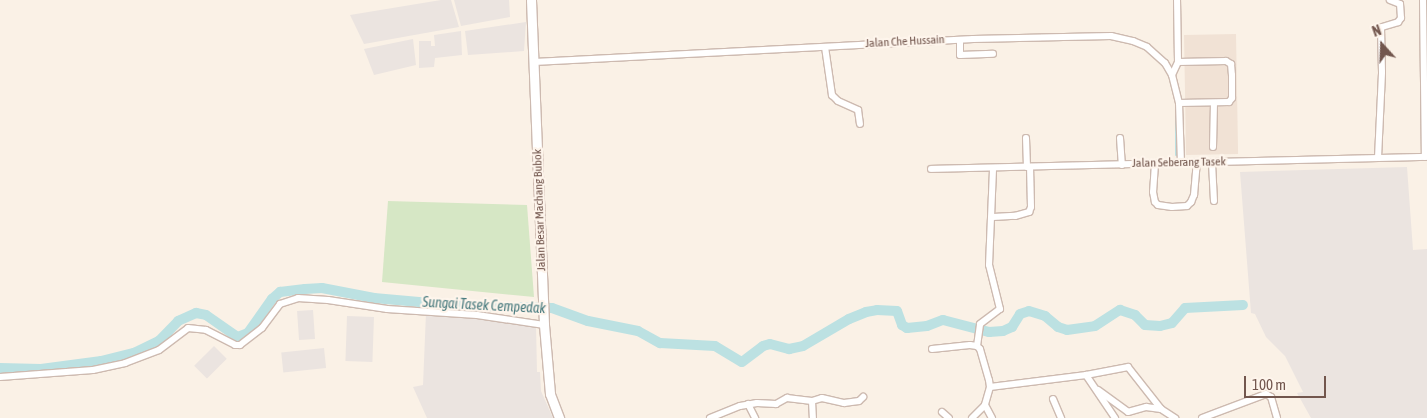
<!DOCTYPE html>
<style>
body{margin:0}
#map{position:relative;width:1427px;height:418px;overflow:hidden;background:#faf1e6;font-family:"Asap Condensed",sans-serif}
div>[style]{position:absolute}
.residential>*{inset:0;background:#f1e2d5;transform-origin:0 0}
.industrial>*{inset:0;background:#ebe4e0;transform-origin:0 0}
.green>*{inset:0;background:#d6e7c5}
.stream>*{height:2px;margin:-1px;padding:0 1px;transform-origin:1px;border-radius:1px;background:#bce1e2}
.river>*{height:10px;margin:-5px;padding:0 5px;transform-origin:5px;border-radius:5px;background:#bce1e2}
.roads{filter:drop-shadow(1px 0 #cdbab0) drop-shadow(-1px 0 #cdbab0) drop-shadow(0 1px #cdbab0) drop-shadow(0 -1px #cdbab0)}
.street>*{height:6px;margin:-3px;padding:0 3px;transform-origin:3px;border-radius:3px;background:#fff}
.secondary>*{height:9px;margin:-4.5px;padding:0 4.5px;transform-origin:4.5px;border-radius:4.5px;background:#fff}
span{translate:-50% -50%;white-space:nowrap;text-align:center;line-height:1.15;-webkit-text-stroke:4.5px #fef5ec;paint-order:stroke}
.street-label{font-size:12px;color:#72564d}
.water-label{font-size:14px;color:#45787c;font-style:italic}
.north{position:absolute;left:1357px;top:20px;width:50px;height:50px;-webkit-text-stroke:4px #fef5ec;paint-order:stroke;rotate:340deg;font-size:14px;font-weight:700;line-height:20px;text-align:center;color:#72564d}
.north::after{content:'';display:block;margin:auto;width:18px;height:22px;background:#72564d;clip-path:polygon(50% 0,100% 100%,50% 72%,0 100%)}
.scale{position:absolute;left:1244px;top:376px;width:82px;height:22px;box-sizing:border-box;border:2px solid #72564d;border-top:0;padding-left:6px;font-size:15px;line-height:18px;white-space:nowrap;color:#72564d;-webkit-text-stroke:4px #fef5ec;paint-order:stroke}
</style>
<div id="map">
<div class="residential">
<i style="left:1236px;top:34px;width:120px;height:52px;rotate:89deg"></i>
</div>
<div class="industrial">
<i style="clip-path:polygon(441px 0,451px 0,459px 27px,364px 44px,350px 15px)"></i>
<i style="clip-path:polygon(454px 0,509px 0,510px 17px,461px 26px)"></i>
<i style="clip-path:polygon(526px 22px,524px 51px,468px 55px,465px 31px)"></i>
<i style="clip-path:polygon(461px 31px,462px 55px,435px 58px,434px 67px,419px 68px,419px 41px,431px 41px,431px 46px,435px 46px,434px 35px)"></i>
<i style="clip-path:polygon(413px 39px,416px 65px,374px 75px,364px 49px)"></i>
<i style="clip-path:polygon(1407px 167px,1413px 250px,1427px 249px,1427px 418px,1311px 418px,1297px 393px,1303px 392px,1285px 356px,1266px 337px,1255px 314px,1251px 313px,1240px 172px)"></i>
<i style="left:313px;top:310px;width:29px;height:16px;rotate:86deg"></i>
<i style="clip-path:polygon(426px 313px,490px 317px,536px 325px,537px 372px,540px 372px,541px 391px,553px 418px,427px 418px,413px 387px,423px 385px)"></i>
<i style="left:347px;top:316px;width:27px;height:45px;rotate:2deg"></i>
<i style="left:214px;top:346px;width:18px;height:28px;rotate:45deg"></i>
<i style="left:324px;top:348px;width:20px;height:43px;rotate:84deg"></i>
</div>
<div class="green">
<i style="clip-path:polygon(388px 201px,527px 205px,534px 297px,382px 282px)"></i>
</div>
<div class="stream">
<i style="left:1176px;top:155px;width:38px;rotate:-90deg"></i>
</div>
<div class="river">
<i style="left:0;top:368px;width:41px;rotate:1.4deg"></i>
<i style="left:41px;top:369px;width:61px;rotate:-7.6deg"></i>
<i style="left:101px;top:361px;width:34px;rotate:-14deg"></i>
<i style="left:134px;top:353px;width:28px;rotate:-26deg"></i>
<i style="left:159px;top:341px;width:28px;rotate:-46deg"></i>
<i style="left:178px;top:321px;width:20px;rotate:-24deg"></i>
<i style="left:196px;top:313px;width:10px;rotate:11deg"></i>
<i style="left:206px;top:315px;width:39px;rotate:35deg"></i>
<i style="left:238px;top:337px;width:11px;rotate:-22deg"></i>
<i style="left:248px;top:333px;width:42px;rotate:-54.8deg"></i>
<i style="left:272px;top:299px;width:11px;rotate:-41deg"></i>
<i style="left:280px;top:292px;width:25px;rotate:-7deg"></i>
<i style="left:305px;top:289px;width:17px;rotate:-3deg"></i>
<i style="left:322px;top:288px;width:53px;rotate:10.9deg"></i>
<i style="left:374px;top:298px;width:79px;rotate:5.1deg"></i>
<i style="left:453px;top:305px;width:99px;rotate:1.7deg"></i>
<i style="left:552px;top:308px;width:38px;rotate:20deg"></i>
<i style="left:588px;top:321px;width:51px;rotate:11.3deg"></i>
<i style="left:638px;top:331px;width:25px;rotate:29deg"></i>
<i style="left:660px;top:343px;width:55px;rotate:3.1deg"></i>
<i style="left:715px;top:346px;width:31px;rotate:31deg"></i>
<i style="left:742px;top:362px;width:26px;rotate:-37deg"></i>
<i style="left:763px;top:346px;width:7px;rotate:-16deg"></i>
<i style="left:770px;top:344px;width:20px;rotate:15deg"></i>
<i style="left:789px;top:349px;width:14px;rotate:-12deg"></i>
<i style="left:803px;top:346px;width:53px;rotate:-30.4deg"></i>
<i style="left:849px;top:319px;width:18px;rotate:-22deg"></i>
<i style="left:866px;top:312px;width:11px;rotate:-10deg"></i>
<i style="left:877px;top:310px;width:20px;rotate:3deg"></i>
<i style="left:897px;top:311px;width:15px;rotate:70deg"></i>
<i style="left:902px;top:325px;width:6px;rotate:31deg"></i>
<i style="left:907px;top:328px;width:20px;rotate:-6deg"></i>
<i style="left:927px;top:326px;width:17px;rotate:-21deg"></i>
<i style="left:943px;top:320px;width:48px;rotate:14.6deg"></i>
<i style="left:989px;top:332px;width:14px;rotate:-4deg"></i>
<i style="left:1003px;top:331px;width:10px;rotate:-24deg"></i>
<i style="left:1012px;top:327px;width:15px;rotate:-58deg"></i>
<i style="left:1020px;top:314px;width:9px;rotate:-18deg"></i>
<i style="left:1029px;top:311px;width:17px;rotate:17deg"></i>
<i style="left:1045px;top:316px;width:17px;rotate:40deg"></i>
<i style="left:1058px;top:327px;width:9px;rotate:18deg"></i>
<i style="left:1067px;top:330px;width:28px;rotate:-8deg"></i>
<i style="left:1095px;top:326px;width:30px;rotate:-33deg"></i>
<i style="left:1120px;top:310px;width:16px;rotate:18deg"></i>
<i style="left:1135px;top:315px;width:14px;rotate:45deg"></i>
<i style="left:1145px;top:325px;width:15px;rotate:4deg"></i>
<i style="left:1160px;top:326px;width:12px;rotate:-14deg"></i>
<i style="left:1172px;top:323px;width:20px;rotate:-49deg"></i>
<i style="left:1185px;top:308px;width:58px;rotate:-3deg"></i>
</div>
<div class="roads">
<div class="street">
<i style="left:1423px;top:0;width:157px;rotate:89.3deg"></i>
<i style="left:960px;top:40px;width:15px;rotate:90deg"></i>
<i style="left:960px;top:55px;width:33px;rotate:-2deg"></i>
<i style="left:825px;top:47px;width:49px;rotate:81.7deg"></i>
<i style="left:832px;top:95px;width:8px;rotate:45deg"></i>
<i style="left:838px;top:101px;width:22px;rotate:24deg"></i>
<i style="left:858px;top:110px;width:14px;rotate:82deg"></i>
<i style="left:534px;top:62px;width:440px;rotate:-3deg"></i>
<i style="left:973px;top:39px;width:138px;rotate:-1.2deg"></i>
<i style="left:1111px;top:36px;width:23px;rotate:13deg"></i>
<i style="left:1133px;top:41px;width:15px;rotate:23deg"></i>
<i style="left:1147px;top:47px;width:24px;rotate:42deg"></i>
<i style="left:1165px;top:63px;width:14px;rotate:60deg"></i>
<i style="left:1172px;top:75px;width:29px;rotate:76deg"></i>
<i style="left:1179px;top:103px;width:60px;rotate:88.1deg"></i>
<i style="left:1178px;top:62px;width:48px;rotate:-1.2deg"></i>
<i style="left:1226px;top:61px;width:6px;rotate:31deg"></i>
<i style="left:1231px;top:64px;width:11px;rotate:85deg"></i>
<i style="left:1232px;top:75px;width:23px;rotate:90deg"></i>
<i style="left:1232px;top:98px;width:5px;rotate:127deg"></i>
<i style="left:1229px;top:102px;width:50px;rotate:178.9deg"></i>
<i style="left:1172px;top:75px;width:14px;rotate:-65deg"></i>
<i style="left:1178px;top:62px;width:62px;rotate:-90.9deg"></i>
<i style="left:1026px;top:138px;width:29px;rotate:88deg"></i>
<i style="left:1120px;top:138px;width:27px;rotate:86deg"></i>
<i style="left:1213px;top:147px;width:44px;rotate:-88.7deg"></i>
<i style="left:1378px;top:158px;width:86px;rotate:-87.3deg"></i>
<i style="left:1382px;top:72px;width:43px;rotate:-91.3deg"></i>
<i style="left:1381px;top:29px;width:2px;rotate:-63deg"></i>
<i style="left:1382px;top:27px;width:17px;rotate:-17deg"></i>
<i style="left:1398px;top:22px;width:5px;rotate:-53deg"></i>
<i style="left:1401px;top:18px;width:14px;rotate:-94deg"></i>
<i style="left:1400px;top:4px;width:11px;rotate:-158deg"></i>
<i style="left:1212px;top:163px;width:38px;rotate:87deg"></i>
<i style="left:1155px;top:164px;width:28px;rotate:94deg"></i>
<i style="left:1153px;top:192px;width:10px;rotate:79deg"></i>
<i style="left:1155px;top:202px;width:4px;rotate:45deg"></i>
<i style="left:1158px;top:205px;width:14px;rotate:8deg"></i>
<i style="left:1172px;top:207px;width:15px;rotate:-4deg"></i>
<i style="left:1187px;top:206px;width:6px;rotate:-45deg"></i>
<i style="left:1191px;top:202px;width:8px;rotate:-67deg"></i>
<i style="left:1194px;top:195px;width:32px;rotate:-85deg"></i>
<i style="left:931px;top:169px;width:496px;rotate:-1.4deg"></i>
<i style="left:993px;top:217px;width:22px;rotate:-3deg"></i>
<i style="left:1015px;top:216px;width:15px;rotate:-16deg"></i>
<i style="left:1029px;top:212px;width:5px;rotate:-68deg"></i>
<i style="left:1031px;top:207px;width:40px;rotate:-91.4deg"></i>
<i style="left:977px;top:346px;width:22px;rotate:-82deg"></i>
<i style="left:980px;top:324px;width:25px;rotate:-37deg"></i>
<i style="left:1000px;top:309px;width:45px;rotate:-104deg"></i>
<i style="left:989px;top:265px;width:97px;rotate:-87.6deg"></i>
<i style="left:977px;top:346px;width:4px;rotate:45deg"></i>
<i style="left:980px;top:349px;width:32px;rotate:74deg"></i>
<i style="left:989px;top:380px;width:7px;rotate:82deg"></i>
<i style="left:990px;top:387px;width:19px;rotate:106deg"></i>
<i style="left:985px;top:405px;width:15px;rotate:62deg"></i>
<i style="left:932px;top:349px;width:38px;rotate:-6deg"></i>
<i style="left:970px;top:345px;width:7px;rotate:8deg"></i>
<i style="left:1086px;top:375px;width:52px;rotate:56deg"></i>
<i style="left:0;top:377px;width:93px;rotate:-4.3deg"></i>
<i style="left:93px;top:370px;width:33px;rotate:-12deg"></i>
<i style="left:125px;top:363px;width:36px;rotate:-21deg"></i>
<i style="left:159px;top:350px;width:36px;rotate:-37deg"></i>
<i style="left:188px;top:328px;width:18px;rotate:6deg"></i>
<i style="left:206px;top:330px;width:33px;rotate:27deg"></i>
<i style="left:235px;top:345px;width:5px"></i>
<i style="left:240px;top:345px;width:28px;rotate:-38deg"></i>
<i style="left:262px;top:328px;width:30px;rotate:-53deg"></i>
<i style="left:280px;top:304px;width:19px;rotate:-18deg"></i>
<i style="left:298px;top:298px;width:30px;rotate:4deg"></i>
<i style="left:328px;top:300px;width:60px;rotate:8.7deg"></i>
<i style="left:387px;top:309px;width:90px;rotate:3.8deg"></i>
<i style="left:477px;top:315px;width:68px;rotate:8.5deg"></i>
<i style="left:990px;top:387px;width:97px;rotate:-7.1deg"></i>
<i style="left:1086px;top:375px;width:43px;rotate:-10.8deg"></i>
<i style="left:1128px;top:367px;width:53px;rotate:51.8deg"></i>
<i style="left:1161px;top:409px;width:17px;rotate:33deg"></i>
<i style="left:1098px;top:390px;width:37px;rotate:36deg"></i>
<i style="left:1128px;top:412px;width:19px;rotate:-16deg"></i>
<i style="left:1146px;top:407px;width:15px;rotate:8deg"></i>
<i style="left:1053px;top:399px;width:21px;rotate:67deg"></i>
<i style="left:812px;top:401px;width:17px;rotate:87deg"></i>
<i style="left:748px;top:404px;width:16px;rotate:63deg"></i>
<i style="left:942px;top:412px;width:9px;rotate:41deg"></i>
<i style="left:710px;top:418px;width:32px;rotate:-22deg"></i>
<i style="left:740px;top:406px;width:17px;rotate:-10deg"></i>
<i style="left:757px;top:403px;width:19px;rotate:3deg"></i>
<i style="left:776px;top:404px;width:13px;rotate:-29deg"></i>
<i style="left:787px;top:398px;width:25px;rotate:7deg"></i>
<i style="left:812px;top:401px;width:10px;rotate:-17deg"></i>
<i style="left:822px;top:398px;width:23px;rotate:13deg"></i>
<i style="left:844px;top:403px;width:15px;rotate:-8deg"></i>
<i style="left:859px;top:401px;width:6px;rotate:-45deg"></i>
<i style="left:972px;top:418px;width:18px;rotate:-45deg"></i>
<i style="left:1202px;top:418px;width:68px;rotate:-20.6deg"></i>
<i style="left:1266px;top:394px;width:6px;rotate:31deg"></i>
<i style="left:1271px;top:397px;width:22px;rotate:74deg"></i>
</div>
<div class="secondary">
<i style="left:531px;top:0;width:325px;rotate:87.7deg"></i>
<i style="left:544px;top:325px;width:69px;rotate:85deg"></i>
<i style="left:550px;top:394px;width:26px;rotate:69deg"></i>
</div>
</div>
<div class="street-label">
<span style="left:905px;top:42px;rotate:-3deg">Jalan Che Hussain</span>
<span style="left:1179px;top:163px;rotate:-1deg">Jalan Seberang Tasek</span>
<span style="left:540px;top:210px;rotate:-92deg">Jalan Besar Machang Bubok</span>
</div>
<div class="water-label">
<span style="left:484px;top:305px;rotate:3deg">Sungai Tasek Cempedak</span>
</div>
<div class="north">N</div>
<div class="scale">100 m</div>
</div>
